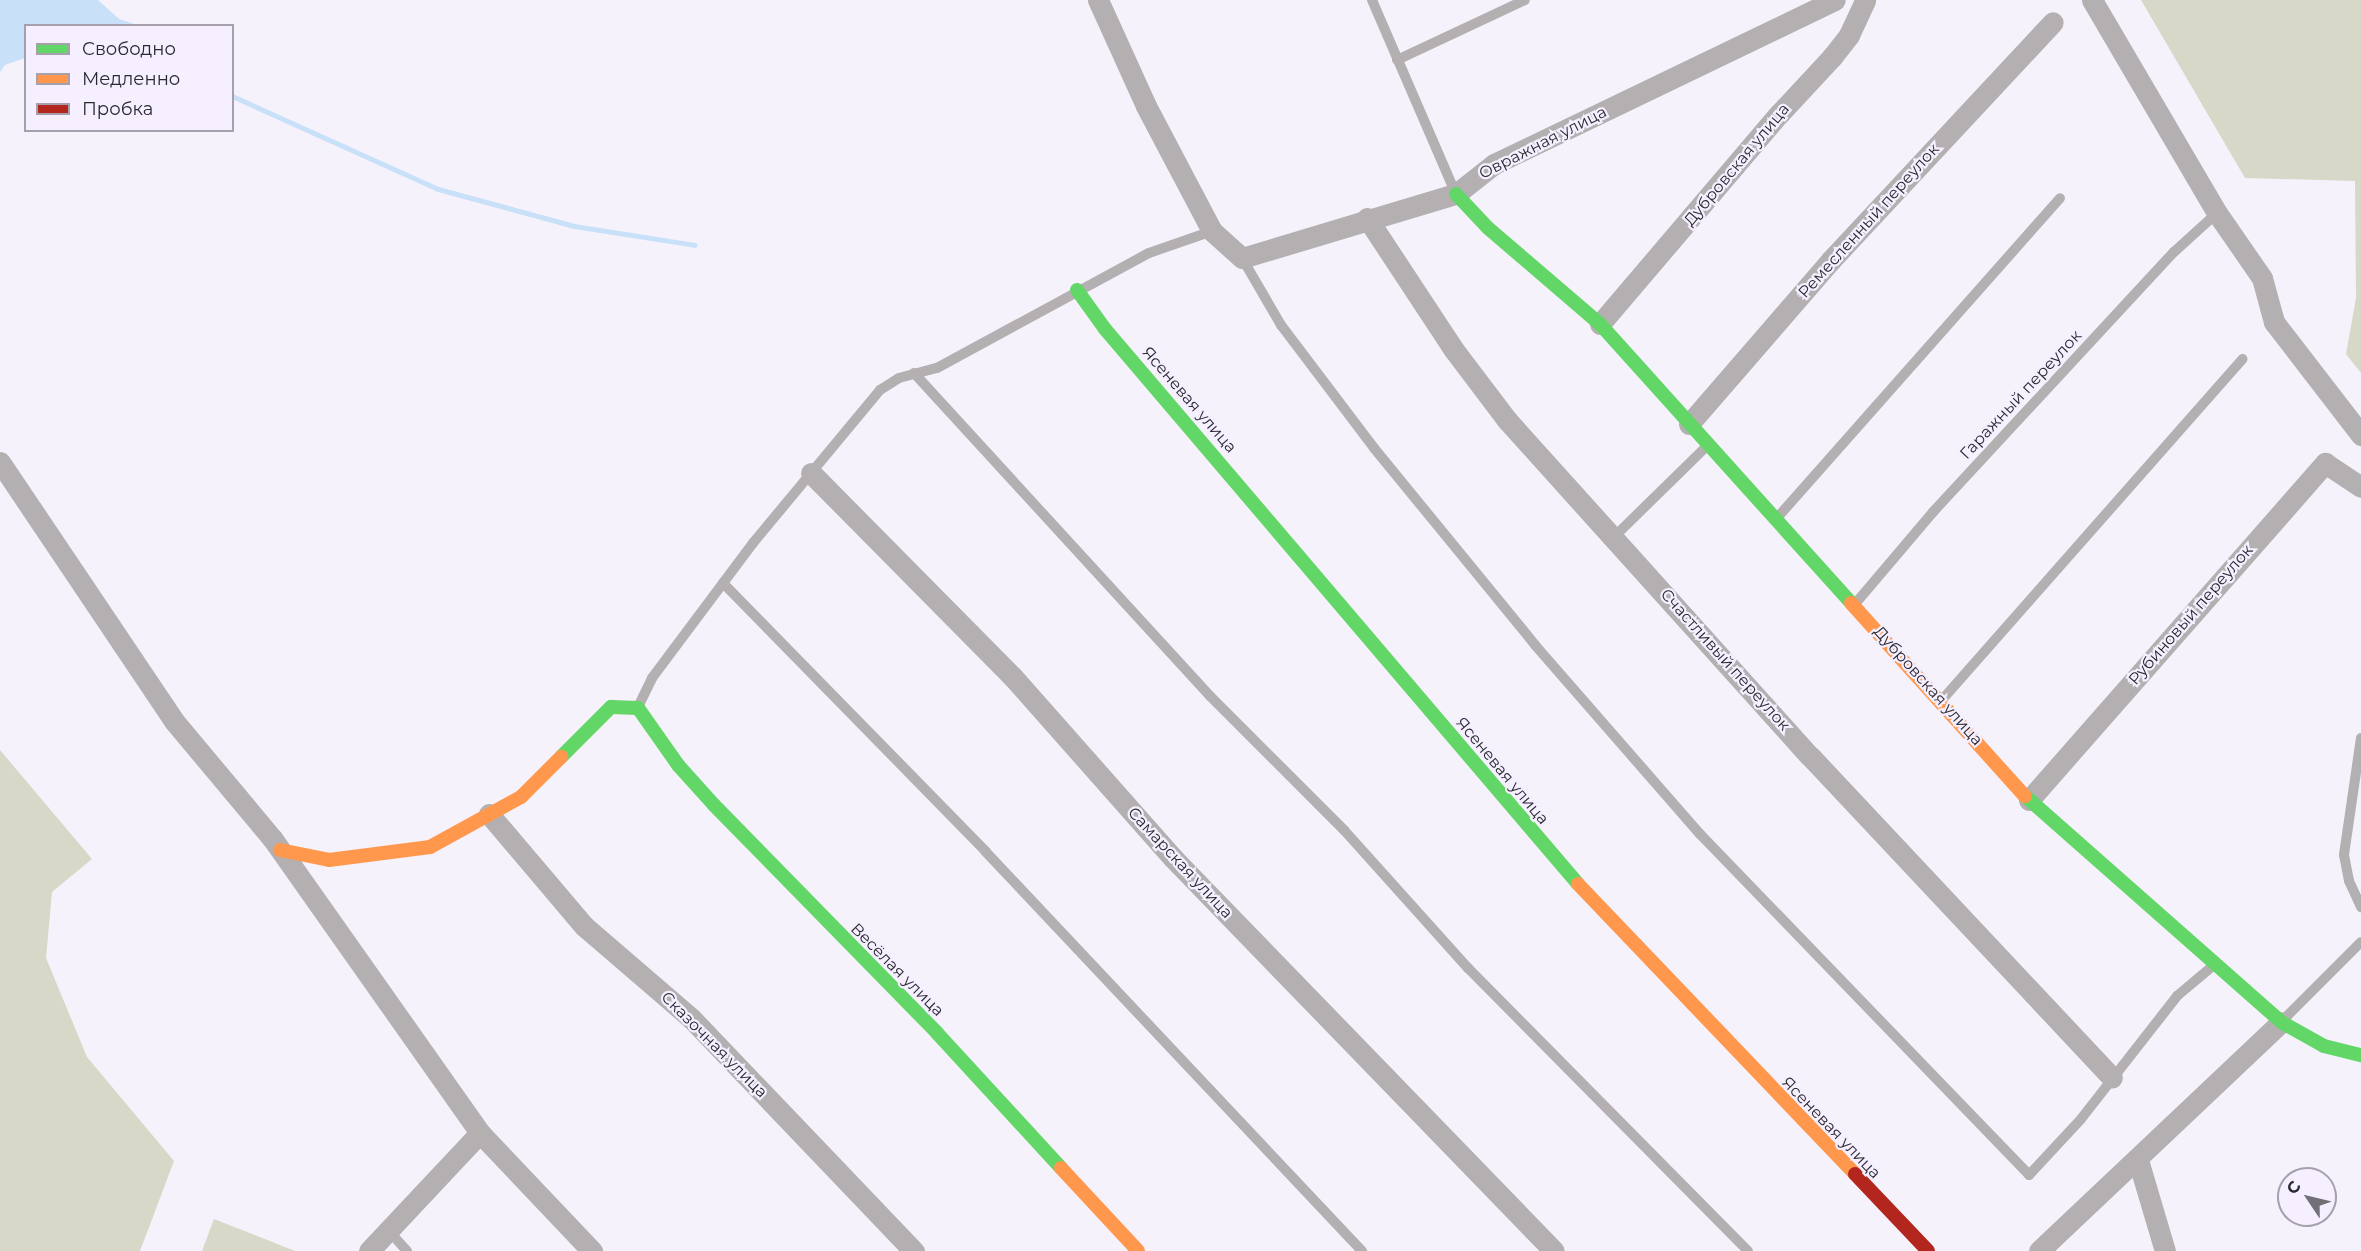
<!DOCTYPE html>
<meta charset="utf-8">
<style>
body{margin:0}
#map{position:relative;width:2361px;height:1251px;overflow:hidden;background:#f6f2fc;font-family:Montserrat,sans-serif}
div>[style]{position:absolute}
.green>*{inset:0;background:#d7d8c7}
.water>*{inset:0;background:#c8e1f8}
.stream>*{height:5px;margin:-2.5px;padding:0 2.5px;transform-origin:2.5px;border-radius:2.5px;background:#c8e1f8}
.lane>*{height:10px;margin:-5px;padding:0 5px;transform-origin:5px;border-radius:5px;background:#b4b0b2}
.street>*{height:21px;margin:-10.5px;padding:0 10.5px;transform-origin:10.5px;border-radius:10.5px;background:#b4b0b2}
.fast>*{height:14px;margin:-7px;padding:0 7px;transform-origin:7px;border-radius:7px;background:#63d668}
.slow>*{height:14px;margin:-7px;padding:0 7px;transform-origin:7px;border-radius:7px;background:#ff974d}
.jam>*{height:14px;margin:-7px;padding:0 7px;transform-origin:7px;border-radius:7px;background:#b3261e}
span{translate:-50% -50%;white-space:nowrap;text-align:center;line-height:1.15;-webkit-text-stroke:4.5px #f5efff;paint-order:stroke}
.street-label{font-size:16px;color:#2c2930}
.legend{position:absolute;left:24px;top:24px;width:210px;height:108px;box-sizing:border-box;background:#f5efff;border:2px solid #a5a0ac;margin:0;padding:8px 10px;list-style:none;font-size:18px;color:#2c2930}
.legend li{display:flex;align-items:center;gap:12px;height:30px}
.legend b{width:30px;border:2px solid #a5a0ac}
.north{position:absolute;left:2277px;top:1167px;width:60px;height:60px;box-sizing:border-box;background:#f5efff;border:2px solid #a5a0ac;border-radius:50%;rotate:305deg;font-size:16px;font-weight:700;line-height:24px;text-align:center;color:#2c2930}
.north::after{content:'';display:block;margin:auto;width:21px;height:27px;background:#736f77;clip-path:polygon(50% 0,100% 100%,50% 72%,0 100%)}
</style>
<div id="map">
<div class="green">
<i style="clip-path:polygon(2141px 0,2361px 0,2361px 373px,2346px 354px,2356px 298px,2355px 181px,2245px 178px)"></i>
<i style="clip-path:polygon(0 750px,92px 859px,52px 892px,46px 958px,87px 1057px,174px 1161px,140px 1251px,0 1251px)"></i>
<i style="clip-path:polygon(214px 1219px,295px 1251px,202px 1251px)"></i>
</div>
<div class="water">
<i style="clip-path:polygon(0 0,98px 0,119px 19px,137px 25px,26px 26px,25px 58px,5px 65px,0 72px)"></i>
</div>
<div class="stream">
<i style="left:232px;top:96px;width:226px;rotate:24.3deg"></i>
<i style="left:438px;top:189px;width:141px;rotate:15.2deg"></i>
<i style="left:574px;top:226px;width:122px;rotate:8.9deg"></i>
</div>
<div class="lane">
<i style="left:1372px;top:0;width:211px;rotate:66.6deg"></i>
<i style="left:1397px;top:60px;width:141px;rotate:-25.1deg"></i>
<i style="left:1242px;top:258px;width:78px;rotate:59.8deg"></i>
<i style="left:1281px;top:325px;width:154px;rotate:52.9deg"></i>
<i style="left:1374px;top:448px;width:254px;rotate:50.7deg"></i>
<i style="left:1535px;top:645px;width:251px;rotate:48.9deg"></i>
<i style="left:1700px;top:834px;width:474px;rotate:46deg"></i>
<i style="left:2029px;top:1175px;width:76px;rotate:-47.1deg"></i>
<i style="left:2081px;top:1119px;width:156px;rotate:-52deg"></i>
<i style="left:2177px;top:996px;width:48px;rotate:-40deg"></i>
<i style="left:914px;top:373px;width:438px;rotate:47.5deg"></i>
<i style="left:1210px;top:696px;width:190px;rotate:45deg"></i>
<i style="left:1344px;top:830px;width:186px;rotate:48.1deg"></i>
<i style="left:1468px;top:968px;width:398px;rotate:45.3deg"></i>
<i style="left:1777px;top:518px;width:427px;rotate:-48.5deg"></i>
<i style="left:1615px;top:536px;width:129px;rotate:-44.4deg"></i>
<i style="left:723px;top:583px;width:375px;rotate:45.6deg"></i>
<i style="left:985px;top:851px;width:550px;rotate:46.7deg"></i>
<i style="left:1855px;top:604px;width:121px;rotate:-49.7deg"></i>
<i style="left:1933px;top:512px;width:355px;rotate:-47.2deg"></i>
<i style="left:2174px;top:252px;width:58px;rotate:-42.2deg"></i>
<i style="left:1941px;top:701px;width:456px;rotate:-48.6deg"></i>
<i style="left:638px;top:707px;width:32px;rotate:-64deg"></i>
<i style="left:652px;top:678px;width:169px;rotate:-53.2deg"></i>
<i style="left:753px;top:543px;width:199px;rotate:-50.3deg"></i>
<i style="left:880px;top:390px;width:22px;rotate:-32deg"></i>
<i style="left:899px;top:378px;width:39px;rotate:-15deg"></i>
<i style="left:937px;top:368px;width:241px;rotate:-28.5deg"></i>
<i style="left:1149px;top:253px;width:67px;rotate:-19.2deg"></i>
<i style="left:2361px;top:738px;width:118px;rotate:98.3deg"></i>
<i style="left:2344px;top:855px;width:26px;rotate:79deg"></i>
<i style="left:2349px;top:881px;width:29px;rotate:65deg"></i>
<i style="left:2283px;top:1020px;width:110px;rotate:-45deg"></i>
<i style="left:389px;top:1231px;width:27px;rotate:48deg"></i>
</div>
<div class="street">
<i style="left:1098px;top:0;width:116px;rotate:65.6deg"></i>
<i style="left:1146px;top:106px;width:141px;rotate:62.2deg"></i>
<i style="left:1212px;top:231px;width:40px;rotate:42deg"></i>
<i style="left:1242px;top:258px;width:223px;rotate:-16.7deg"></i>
<i style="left:1456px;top:194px;width:48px;rotate:-38.3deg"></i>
<i style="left:1494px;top:164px;width:378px;rotate:-25.7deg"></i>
<i style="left:2092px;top:0;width:247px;rotate:59.6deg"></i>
<i style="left:2217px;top:213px;width:79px;rotate:55.3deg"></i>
<i style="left:2262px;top:278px;width:46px;rotate:74.7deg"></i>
<i style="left:2274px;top:322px;width:143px;rotate:52.4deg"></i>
<i style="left:1367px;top:218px;width:158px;rotate:56.6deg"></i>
<i style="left:1454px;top:350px;width:88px;rotate:52.9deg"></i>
<i style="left:1507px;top:420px;width:452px;rotate:48deg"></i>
<i style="left:1810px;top:756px;width:441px;rotate:46.8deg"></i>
<i style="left:1600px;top:324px;width:276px;rotate:-49.6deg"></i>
<i style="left:1779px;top:114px;width:78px;rotate:-47.1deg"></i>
<i style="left:1832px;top:57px;width:28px;rotate:-52deg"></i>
<i style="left:1849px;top:35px;width:38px;rotate:-65deg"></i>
<i style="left:1689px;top:424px;width:217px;rotate:-49.1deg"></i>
<i style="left:1831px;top:260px;width:325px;rotate:-47deg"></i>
<i style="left:0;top:462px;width:312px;rotate:56.1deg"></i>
<i style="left:174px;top:721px;width:153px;rotate:50.1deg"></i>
<i style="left:272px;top:838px;width:361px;rotate:54.8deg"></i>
<i style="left:480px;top:1133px;width:163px;rotate:46.5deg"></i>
<i style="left:811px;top:473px;width:286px;rotate:45.3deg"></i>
<i style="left:1012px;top:676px;width:243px;rotate:48.5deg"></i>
<i style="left:1173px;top:858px;width:547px;rotate:45.89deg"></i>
<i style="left:2029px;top:800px;width:449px;rotate:-48.7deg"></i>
<i style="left:2325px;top:463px;width:43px;rotate:33.7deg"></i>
<i style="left:489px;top:814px;width:147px;rotate:49.7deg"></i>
<i style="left:584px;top:926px;width:141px;rotate:40.7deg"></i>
<i style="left:691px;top:1018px;width:323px;rotate:46.3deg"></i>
<i style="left:2138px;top:1160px;width:95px;rotate:73.5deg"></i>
<i style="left:369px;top:1251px;width:162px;rotate:-46.8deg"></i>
<i style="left:2039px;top:1251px;width:333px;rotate:-43.4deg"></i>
</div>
<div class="fast">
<i style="left:1456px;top:194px;width:47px;rotate:46.7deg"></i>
<i style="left:1488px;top:228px;width:148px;rotate:40.6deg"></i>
<i style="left:1600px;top:324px;width:375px;rotate:48deg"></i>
<i style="left:1077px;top:290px;width:48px;rotate:54.3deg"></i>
<i style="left:1105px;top:329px;width:729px;rotate:49.56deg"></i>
<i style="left:561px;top:757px;width:71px;rotate:-45deg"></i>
<i style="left:611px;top:707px;width:27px;rotate:2deg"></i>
<i style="left:638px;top:708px;width:70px;rotate:54.9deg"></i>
<i style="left:678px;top:765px;width:54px;rotate:48deg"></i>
<i style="left:714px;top:805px;width:319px;rotate:45.6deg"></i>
<i style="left:937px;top:1033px;width:183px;rotate:47.4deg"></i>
<i style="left:2025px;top:796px;width:341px;rotate:41.4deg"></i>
<i style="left:2281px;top:1022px;width:49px;rotate:29.2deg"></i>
<i style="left:2324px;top:1046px;width:38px;rotate:14deg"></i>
</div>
<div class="slow">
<i style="left:1851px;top:603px;width:260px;rotate:48deg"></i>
<i style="left:280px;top:850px;width:50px;rotate:11.5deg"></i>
<i style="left:329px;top:860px;width:102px;rotate:-7.3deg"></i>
<i style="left:430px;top:847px;width:104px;rotate:-28.8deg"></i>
<i style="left:521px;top:797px;width:57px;rotate:-45deg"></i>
<i style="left:1578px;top:884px;width:401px;rotate:46.3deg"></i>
<i style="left:1061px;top:1168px;width:113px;rotate:47.1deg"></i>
</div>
<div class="jam">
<i style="left:1855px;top:1174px;width:106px;rotate:46.5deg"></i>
</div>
<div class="street-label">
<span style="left:1543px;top:143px;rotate:-27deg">Овражная улица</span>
<span style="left:1737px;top:165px;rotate:-50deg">Дубровская улица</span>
<span style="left:1869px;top:221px;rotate:-48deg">Ремесленный переулок</span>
<span style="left:2021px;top:395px;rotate:-47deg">Гаражный переулок</span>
<span style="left:1189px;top:400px;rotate:49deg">Ясеневая улица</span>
<span style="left:2191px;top:615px;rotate:-49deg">Рубиновый переулок</span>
<span style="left:1725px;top:660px;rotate:48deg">Счастливый переулок</span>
<span style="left:1928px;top:686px;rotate:48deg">Дубровская улица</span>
<span style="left:1502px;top:771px;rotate:50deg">Ясеневая улица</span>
<span style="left:1180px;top:863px;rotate:47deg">Самарская улица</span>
<span style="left:897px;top:970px;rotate:45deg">Весёлая улица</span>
<span style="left:714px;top:1045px;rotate:45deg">Сказочная улица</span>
<span style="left:1831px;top:1128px;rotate:46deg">Ясеневая улица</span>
</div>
<ul class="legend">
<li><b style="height:8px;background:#63d668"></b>Свободно</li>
<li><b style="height:8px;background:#ff974d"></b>Медленно</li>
<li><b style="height:8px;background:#b3261e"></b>Пробка</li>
</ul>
<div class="north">С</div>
</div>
